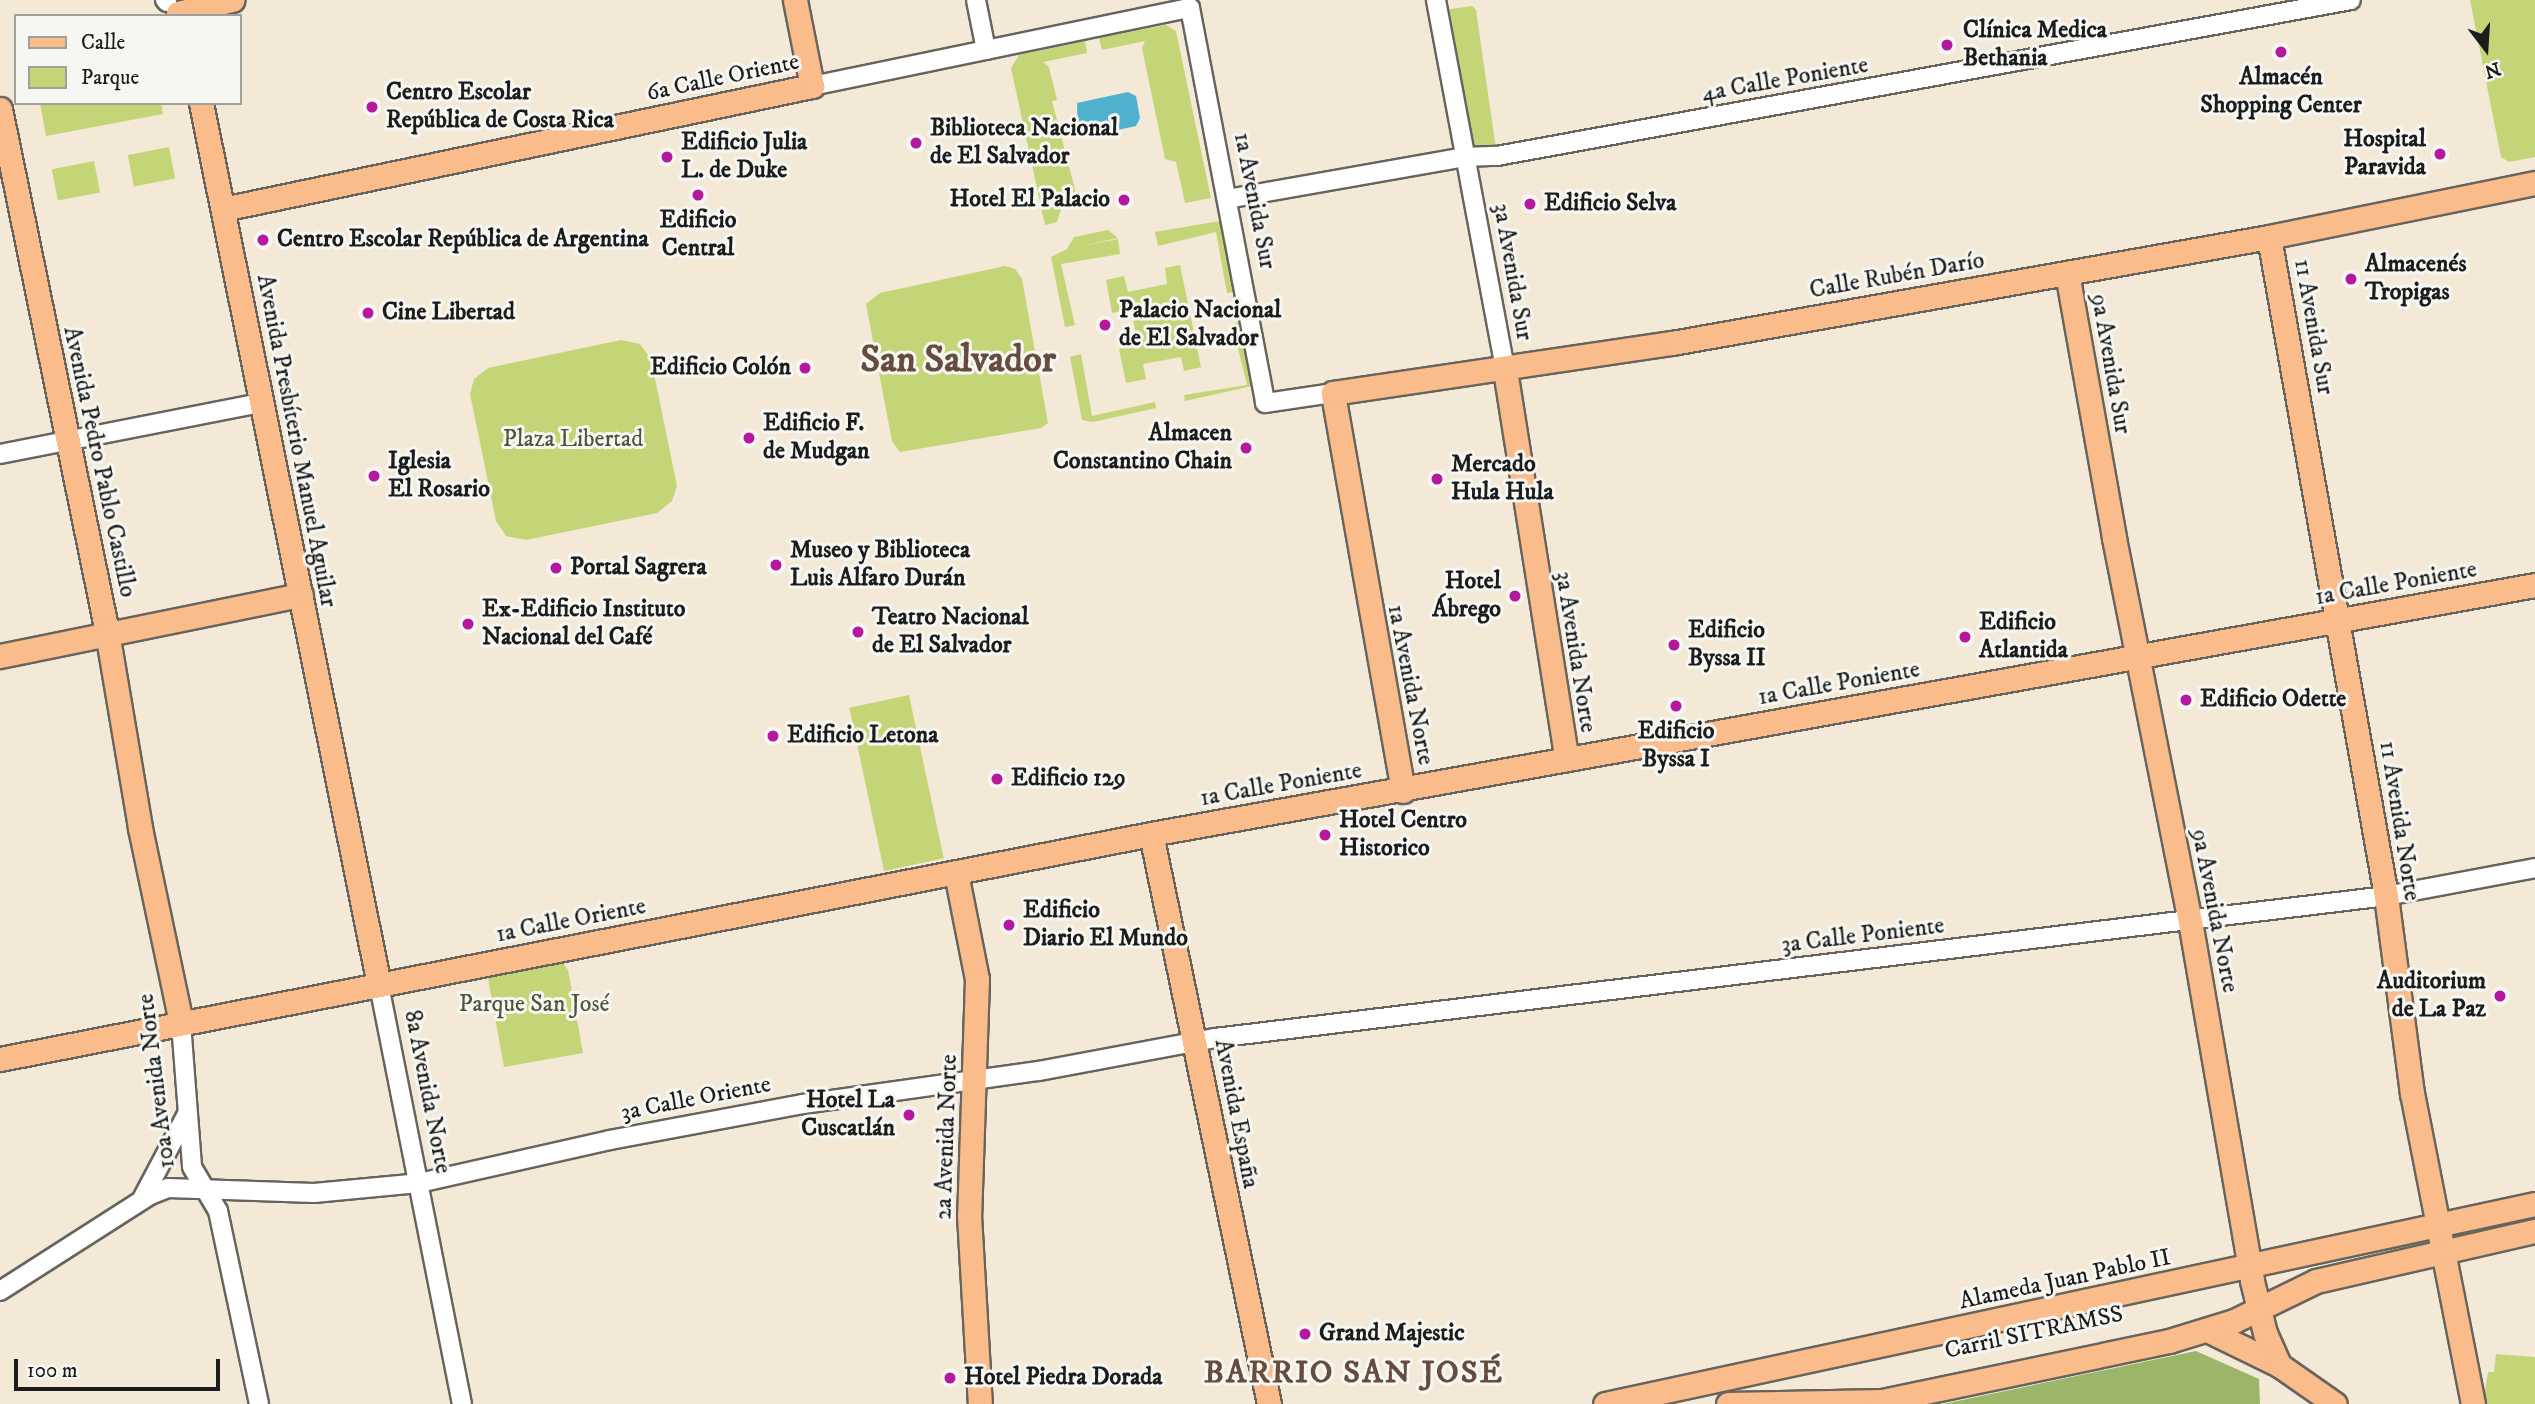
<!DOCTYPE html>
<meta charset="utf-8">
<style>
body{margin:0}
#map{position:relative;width:2535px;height:1404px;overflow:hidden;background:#f3e9d6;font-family:"IM FELL DW Pica",serif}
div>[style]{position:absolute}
.green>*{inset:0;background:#c4d577;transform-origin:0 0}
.forest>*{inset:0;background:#9bb668}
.water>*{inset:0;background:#50b1cf}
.roads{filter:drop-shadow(2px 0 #67645d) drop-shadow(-2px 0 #67645d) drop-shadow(0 2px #67645d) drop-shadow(0 -2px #67645d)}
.minor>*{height:18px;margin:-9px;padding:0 9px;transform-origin:9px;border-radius:9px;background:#fff}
.major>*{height:23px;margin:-11.5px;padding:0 11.5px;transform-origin:11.5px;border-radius:11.5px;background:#f9bc8a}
.dots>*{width:19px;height:19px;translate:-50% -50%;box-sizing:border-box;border:4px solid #f6f6f2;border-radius:50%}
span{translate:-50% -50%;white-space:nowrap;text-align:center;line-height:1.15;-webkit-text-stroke:6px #f6f6f2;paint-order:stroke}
.poi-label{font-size:24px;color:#1c1c1c;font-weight:700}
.left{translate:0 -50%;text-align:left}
.right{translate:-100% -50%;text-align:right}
.street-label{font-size:24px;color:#1c1c1c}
.park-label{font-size:24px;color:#4e5437}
.district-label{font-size:32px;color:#664c3c;font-weight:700;letter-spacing:2px}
.town-label{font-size:38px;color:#664c3c;font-weight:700}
.legend{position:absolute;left:14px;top:14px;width:228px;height:91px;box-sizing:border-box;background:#f6f6f2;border:2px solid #9f9f9c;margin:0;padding:9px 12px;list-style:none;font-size:21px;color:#1c1c1c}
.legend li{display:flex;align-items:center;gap:14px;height:35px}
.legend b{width:35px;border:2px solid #9f9f9c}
.north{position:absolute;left:2451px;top:14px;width:70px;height:70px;-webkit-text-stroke:5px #f6f6f2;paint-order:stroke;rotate:163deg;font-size:19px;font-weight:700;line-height:28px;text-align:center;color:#1c1c1c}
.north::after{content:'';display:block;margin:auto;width:24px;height:32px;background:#1c1c1c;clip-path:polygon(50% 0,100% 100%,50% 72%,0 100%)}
.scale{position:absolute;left:14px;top:1359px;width:206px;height:32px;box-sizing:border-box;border:4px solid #1c1c1c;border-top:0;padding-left:9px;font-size:21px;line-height:24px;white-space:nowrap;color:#1c1c1c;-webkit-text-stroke:5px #f6f6f2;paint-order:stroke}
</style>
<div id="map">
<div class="green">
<i style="clip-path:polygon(2470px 0,2535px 0,2535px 157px,2509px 162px,2501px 157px)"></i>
<i style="clip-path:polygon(1472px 6px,1476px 10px,1497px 156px,1464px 157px,1437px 11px)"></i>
<i style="clip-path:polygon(1166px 25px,1176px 31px,1211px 198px,1185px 203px,1176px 162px,1165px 159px,1142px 48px,1145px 41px,1102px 50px,1099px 38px)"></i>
<i style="clip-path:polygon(1085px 41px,1087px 53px,1043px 62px,1049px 67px,1057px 100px,1052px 101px,1078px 201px,1062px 206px,1057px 222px,1045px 225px,1011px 68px,1019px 55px)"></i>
<i style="clip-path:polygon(40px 103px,161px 103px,163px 114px,46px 136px)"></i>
<i style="left:169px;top:147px;width:32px;height:42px;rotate:79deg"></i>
<i style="left:94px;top:161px;width:32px;height:43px;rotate:79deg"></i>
<i style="clip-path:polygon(1220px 221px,1235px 292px,1227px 293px,1216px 232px,1158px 246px,1155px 232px)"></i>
<i style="clip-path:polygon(1108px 230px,1118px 238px,1077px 247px,1118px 239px,1120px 254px,1061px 264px,1075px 325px,1065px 327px,1051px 257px,1067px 249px,1074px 237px)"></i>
<i style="clip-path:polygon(1180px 265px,1201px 367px,1184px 371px,1181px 357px,1143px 364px,1146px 379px,1126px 383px,1119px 349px,1138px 344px,1131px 309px,1112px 313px,1106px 280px,1124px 276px,1128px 292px,1167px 284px,1165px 268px)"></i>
<i style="clip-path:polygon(1005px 266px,1015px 269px,1022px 279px,1048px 423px,1041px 428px,900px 452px,892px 441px,866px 304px,880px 293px)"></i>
<i style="clip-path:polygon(1241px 322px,1252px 386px,1185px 401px,1184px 395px,1247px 385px,1232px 324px)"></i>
<i style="clip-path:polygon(621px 340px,640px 344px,651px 359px,677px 486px,672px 501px,657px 513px,526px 540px,506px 536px,496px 521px,470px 394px,474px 379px,488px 368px)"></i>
<i style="clip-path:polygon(1081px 354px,1092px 416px,1155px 402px,1156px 408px,1093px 422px,1082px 420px,1070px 357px)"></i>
<i style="left:909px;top:695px;width:167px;height:61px;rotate:78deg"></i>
<i style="clip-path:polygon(561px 960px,568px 970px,583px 1053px,504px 1067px,487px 973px)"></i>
<i style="clip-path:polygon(2496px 1354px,2535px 1357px,2535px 1404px,2483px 1404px,2488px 1372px,2494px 1372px)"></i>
</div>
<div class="forest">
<i style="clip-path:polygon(2196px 1351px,2259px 1379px,2260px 1404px,1943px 1404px)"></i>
</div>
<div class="water">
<i style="clip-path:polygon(1128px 92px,1136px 96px,1140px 118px,1136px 126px,1085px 137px,1078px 132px,1077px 103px)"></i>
</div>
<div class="roads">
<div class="minor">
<i style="left:165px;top:0;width:3px;rotate:45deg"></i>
<i style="left:976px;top:0;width:51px;rotate:78.7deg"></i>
<i style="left:1436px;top:0;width:376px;rotate:79.4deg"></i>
<i style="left:812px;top:86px;width:386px;rotate:-11.7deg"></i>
<i style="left:1190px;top:8px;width:402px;rotate:79.2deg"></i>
<i style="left:1265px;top:403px;width:69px;rotate:-8.4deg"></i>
<i style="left:1227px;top:199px;width:241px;rotate:-10deg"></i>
<i style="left:1464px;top:157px;width:33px;rotate:-2deg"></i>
<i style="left:1497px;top:156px;width:868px;rotate:-10.35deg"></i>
<i style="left:0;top:454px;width:266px;rotate:-11.1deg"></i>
<i style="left:379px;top:985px;width:427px;rotate:78.8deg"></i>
<i style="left:181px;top:1023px;width:144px;rotate:85.6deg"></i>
<i style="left:192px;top:1167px;width:51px;rotate:59.4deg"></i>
<i style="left:218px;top:1211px;width:197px;rotate:78deg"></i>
<i style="left:142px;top:1199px;width:96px;rotate:-62.1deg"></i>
<i style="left:0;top:1291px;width:178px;rotate:-32.6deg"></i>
<i style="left:150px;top:1195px;width:19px;rotate:-21deg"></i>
<i style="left:168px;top:1188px;width:146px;rotate:2deg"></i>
<i style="left:314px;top:1193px;width:105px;rotate:-5.4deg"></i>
<i style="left:419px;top:1183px;width:196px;rotate:-12.7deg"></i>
<i style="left:610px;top:1140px;width:196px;rotate:-10.6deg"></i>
<i style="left:803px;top:1104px;width:238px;rotate:-8deg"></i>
<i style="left:1039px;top:1071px;width:179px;rotate:-10.6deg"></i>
<i style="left:1215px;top:1038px;width:1180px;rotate:-6.91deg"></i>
<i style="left:2386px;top:896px;width:152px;rotate:-10.6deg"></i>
</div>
<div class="major">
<i style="left:178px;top:13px;width:56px;rotate:-13.5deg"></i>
<i style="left:201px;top:103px;width:900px;rotate:78.59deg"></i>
<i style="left:0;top:109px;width:534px;rotate:78.44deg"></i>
<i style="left:107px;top:632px;width:199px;rotate:80.4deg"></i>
<i style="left:140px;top:828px;width:199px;rotate:78.1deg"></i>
<i style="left:223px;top:209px;width:602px;rotate:-11.8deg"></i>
<i style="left:812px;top:86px;width:88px;rotate:-101.2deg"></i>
<i style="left:2269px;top:237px;width:669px;rotate:79.93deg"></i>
<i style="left:2386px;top:896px;width:199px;rotate:82.5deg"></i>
<i style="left:2412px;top:1093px;width:317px;rotate:78.9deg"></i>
<i style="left:2067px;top:273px;width:269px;rotate:79.9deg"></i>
<i style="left:2114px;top:538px;width:390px;rotate:78.8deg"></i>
<i style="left:2190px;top:921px;width:365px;rotate:80.2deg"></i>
<i style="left:2252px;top:1281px;width:54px;rotate:76deg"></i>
<i style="left:2265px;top:1333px;width:35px;rotate:66deg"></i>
<i style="left:1505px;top:370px;width:392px;rotate:81deg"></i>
<i style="left:0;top:656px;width:307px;rotate:-11.5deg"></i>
<i style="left:1403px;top:791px;width:404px;rotate:-100deg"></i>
<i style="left:1333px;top:393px;width:343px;rotate:-8.4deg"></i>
<i style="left:1672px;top:343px;width:606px;rotate:-10.07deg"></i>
<i style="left:2269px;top:237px;width:271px;rotate:-11.5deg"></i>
<i style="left:1151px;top:834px;width:582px;rotate:78.3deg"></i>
<i style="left:956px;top:873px;width:108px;rotate:78.8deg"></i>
<i style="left:977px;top:979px;width:236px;rotate:91.9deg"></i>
<i style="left:969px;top:1215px;width:189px;rotate:86.7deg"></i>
<i style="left:0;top:1059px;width:1173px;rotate:-11.06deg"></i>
<i style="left:1151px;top:834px;width:1406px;rotate:-10.2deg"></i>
<i style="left:2209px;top:1331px;width:78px;rotate:25.9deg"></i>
<i style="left:2279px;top:1365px;width:68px;rotate:34.9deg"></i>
<i style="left:1605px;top:1404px;width:951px;rotate:-12.14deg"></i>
<i style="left:1728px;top:1404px;width:154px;rotate:-1.1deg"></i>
<i style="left:1882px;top:1401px;width:293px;rotate:-11.8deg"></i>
<i style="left:2169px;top:1341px;width:68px;rotate:-17.1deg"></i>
<i style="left:2234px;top:1321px;width:91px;rotate:-26deg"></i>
<i style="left:2316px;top:1281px;width:225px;rotate:-12.9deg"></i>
</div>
</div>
<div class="dots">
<i style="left:1947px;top:45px;background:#b5179e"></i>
<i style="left:2281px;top:52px;background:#b5179e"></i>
<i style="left:372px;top:107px;background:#b5179e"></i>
<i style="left:916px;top:143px;background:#b5179e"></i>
<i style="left:2440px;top:154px;background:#b5179e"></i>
<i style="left:667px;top:157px;background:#b5179e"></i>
<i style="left:698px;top:195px;background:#b5179e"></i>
<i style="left:1124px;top:200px;background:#b5179e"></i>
<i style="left:1530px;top:204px;background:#b5179e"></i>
<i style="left:263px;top:240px;background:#b5179e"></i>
<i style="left:2351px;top:279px;background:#b5179e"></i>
<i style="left:368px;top:313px;background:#b5179e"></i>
<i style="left:1105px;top:325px;background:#b5179e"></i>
<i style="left:805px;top:368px;background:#b5179e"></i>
<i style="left:749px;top:438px;background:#b5179e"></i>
<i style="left:1246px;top:448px;background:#b5179e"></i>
<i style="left:374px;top:476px;background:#b5179e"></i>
<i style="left:1437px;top:479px;background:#b5179e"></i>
<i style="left:776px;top:565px;background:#b5179e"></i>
<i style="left:556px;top:568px;background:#b5179e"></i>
<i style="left:1515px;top:596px;background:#b5179e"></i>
<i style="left:468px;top:624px;background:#b5179e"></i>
<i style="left:858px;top:632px;background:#b5179e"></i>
<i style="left:1965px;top:637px;background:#b5179e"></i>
<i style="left:1674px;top:645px;background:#b5179e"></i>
<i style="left:2186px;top:700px;background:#b5179e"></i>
<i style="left:1676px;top:706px;background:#b5179e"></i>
<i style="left:773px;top:736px;background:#b5179e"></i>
<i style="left:997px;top:779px;background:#b5179e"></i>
<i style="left:1325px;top:835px;background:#b5179e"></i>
<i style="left:1009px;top:925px;background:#b5179e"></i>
<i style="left:2500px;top:996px;background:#b5179e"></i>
<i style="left:909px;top:1115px;background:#b5179e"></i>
<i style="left:1305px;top:1334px;background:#b5179e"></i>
<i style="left:950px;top:1378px;background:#b5179e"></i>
</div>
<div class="poi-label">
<span class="left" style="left:1963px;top:45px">Clínica Medica<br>Bethania</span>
<span style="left:2281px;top:92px">Almacén<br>Shopping Center</span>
<span class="left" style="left:386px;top:107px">Centro Escolar<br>República de Costa Rica</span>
<span class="left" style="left:930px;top:143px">Biblioteca Nacional<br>de El Salvador</span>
<span class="right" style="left:2426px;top:154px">Hospital<br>Paravida</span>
<span class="left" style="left:681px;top:157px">Edificio Julia<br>L. de Duke</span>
<span class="right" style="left:1110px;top:200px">Hotel El Palacio</span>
<span class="left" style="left:1544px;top:204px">Edificio Selva</span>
<span style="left:698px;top:235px">Edificio<br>Central</span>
<span class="left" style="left:277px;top:240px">Centro Escolar República de Argentina</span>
<span class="left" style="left:2365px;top:279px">Almacenés<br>Tropigas</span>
<span class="left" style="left:1119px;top:325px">Palacio Nacional<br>de El Salvador</span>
<span class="left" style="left:382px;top:313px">Cine Libertad</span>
<span class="right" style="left:791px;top:368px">Edificio Colón</span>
<span class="left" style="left:763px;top:438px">Edificio F.<br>de Mudgan</span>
<span class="right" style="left:1232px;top:448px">Almacen<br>Constantino Chain</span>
<span class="left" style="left:388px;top:476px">Iglesia<br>El Rosario</span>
<span class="left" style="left:1451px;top:479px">Mercado<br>Hula Hula</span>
<span class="left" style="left:790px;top:565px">Museo y Biblioteca<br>Luis Alfaro Durán</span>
<span class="left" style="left:570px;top:568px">Portal Sagrera</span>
<span class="right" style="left:1501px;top:596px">Hotel<br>Ábrego</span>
<span class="left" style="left:482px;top:624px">Ex-Edificio Instituto<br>Nacional del Café</span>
<span class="left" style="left:872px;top:632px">Teatro Nacional<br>de El Salvador</span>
<span class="left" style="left:1979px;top:637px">Edificio<br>Atlantida</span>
<span class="left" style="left:1688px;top:645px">Edificio<br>Byssa II</span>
<span class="left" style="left:2200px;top:700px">Edificio Odette</span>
<span style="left:1676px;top:746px">Edificio<br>Byssa I</span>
<span class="left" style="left:787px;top:736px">Edificio Letona</span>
<span class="left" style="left:1011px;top:779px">Edificio 129</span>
<span class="left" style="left:1339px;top:835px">Hotel Centro<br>Historico</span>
<span class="left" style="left:1023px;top:925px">Edificio<br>Diario El Mundo</span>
<span class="right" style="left:2486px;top:996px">Auditorium<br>de La Paz</span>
<span class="right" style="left:895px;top:1115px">Hotel La<br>Cuscatlán</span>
<span class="left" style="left:1319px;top:1334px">Grand Majestic</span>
<span class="left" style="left:964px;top:1378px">Hotel Piedra Dorada</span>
</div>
<div class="street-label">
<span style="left:723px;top:78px;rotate:-12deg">6a Calle Oriente</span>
<span style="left:1785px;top:80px;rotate:-10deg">4a Calle Poniente</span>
<span style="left:1254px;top:201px;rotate:79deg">1a Avenida Sur</span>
<span style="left:1512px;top:272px;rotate:80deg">3a Avenida Sur</span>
<span style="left:1897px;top:276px;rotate:-10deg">Calle Rubén Darío</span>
<span style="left:2313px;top:327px;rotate:80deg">11 Avenida Sur</span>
<span style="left:2110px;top:364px;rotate:80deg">9a Avenida Sur</span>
<span style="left:296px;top:441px;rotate:79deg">Avenida Presbíterio Manuel Aguilar</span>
<span style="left:99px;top:462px;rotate:78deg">Avenida Pedro Pablo Castillo</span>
<span style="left:2396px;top:584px;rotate:-10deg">1a Calle Poniente</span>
<span style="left:1575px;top:652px;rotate:81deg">3a Avenida Norte</span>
<span style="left:1839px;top:684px;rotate:-10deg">1a Calle Poniente</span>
<span style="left:1410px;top:685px;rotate:79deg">1a Avenida Norte</span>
<span style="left:1281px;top:785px;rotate:-10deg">1a Calle Poniente</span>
<span style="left:2399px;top:821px;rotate:81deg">11 Avenida Norte</span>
<span style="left:2214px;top:911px;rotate:79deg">9a Avenida Norte</span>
<span style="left:571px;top:921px;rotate:-11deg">1a Calle Oriente</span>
<span style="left:1863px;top:936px;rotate:-7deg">3a Calle Poniente</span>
<span style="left:157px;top:1081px;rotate:-97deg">10a Avenida Norte</span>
<span style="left:427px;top:1092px;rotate:79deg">8a Avenida Norte</span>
<span style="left:696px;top:1099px;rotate:-11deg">3a Calle Oriente</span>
<span style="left:1236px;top:1114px;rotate:79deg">Avenida España</span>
<span style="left:947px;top:1137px;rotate:-88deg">2a Avenida Norte</span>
<span style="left:2065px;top:1280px;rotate:-12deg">Alameda Juan Pablo II</span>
<span style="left:2034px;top:1333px;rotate:-12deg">Carril SITRAMSS</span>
</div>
<div class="park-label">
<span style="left:573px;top:440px">Plaza Libertad</span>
<span style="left:534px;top:1005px">Parque San José</span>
</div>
<div class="district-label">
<span style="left:1354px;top:1373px">BARRIO SAN JOSÉ</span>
</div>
<div class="town-label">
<span style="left:958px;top:361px">San Salvador</span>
</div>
<ul class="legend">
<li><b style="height:9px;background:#f9bc8a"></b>Calle</li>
<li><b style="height:19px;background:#c4d577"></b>Parque</li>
</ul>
<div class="north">N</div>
<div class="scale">100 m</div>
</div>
